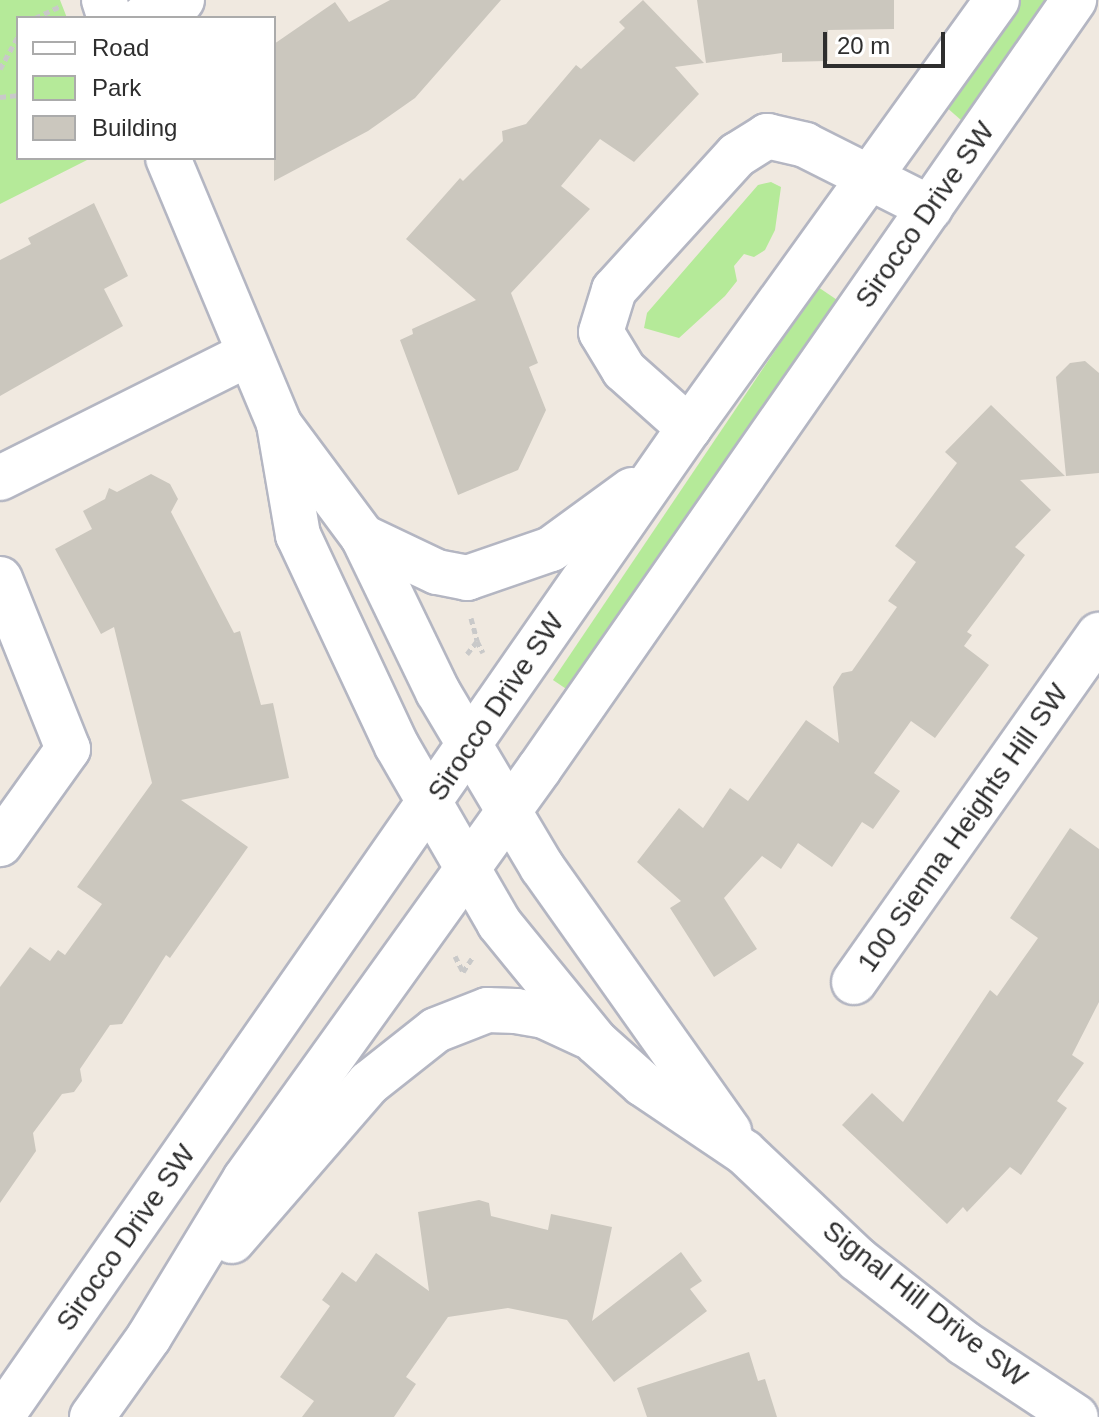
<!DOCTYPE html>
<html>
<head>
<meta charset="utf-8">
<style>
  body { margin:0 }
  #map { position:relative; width:1099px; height:1417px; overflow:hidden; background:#f0e9e0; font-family:Arial,sans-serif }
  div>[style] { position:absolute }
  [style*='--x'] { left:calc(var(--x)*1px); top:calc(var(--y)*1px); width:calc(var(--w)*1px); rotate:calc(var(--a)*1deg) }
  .green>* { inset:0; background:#b5ea99; transform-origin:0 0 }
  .building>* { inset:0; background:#cbc7be }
  .path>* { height:5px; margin-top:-2.5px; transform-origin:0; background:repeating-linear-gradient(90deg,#c9c9c9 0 6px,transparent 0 10px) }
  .roads { filter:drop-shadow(2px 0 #b4b6c2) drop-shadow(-2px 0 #b4b6c2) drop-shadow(0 2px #b4b6c2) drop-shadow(0 -2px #b4b6c2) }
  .minor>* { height:44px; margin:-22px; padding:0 22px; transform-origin:22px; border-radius:22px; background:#fff }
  span { translate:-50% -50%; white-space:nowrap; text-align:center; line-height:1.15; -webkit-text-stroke:7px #fff; paint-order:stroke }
  .street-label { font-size:28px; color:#2e2e2e }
  .legend { position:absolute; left:16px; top:16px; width:260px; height:144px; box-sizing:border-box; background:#fff; border:2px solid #ababab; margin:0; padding:10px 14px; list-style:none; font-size:24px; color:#2e2e2e }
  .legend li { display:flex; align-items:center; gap:16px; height:40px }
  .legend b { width:40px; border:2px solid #ababab }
  .scale { position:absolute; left:823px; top:32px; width:122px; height:36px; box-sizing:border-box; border:4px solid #2e2e2e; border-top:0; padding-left:10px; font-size:24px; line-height:28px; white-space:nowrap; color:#2e2e2e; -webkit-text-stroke:6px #fff; paint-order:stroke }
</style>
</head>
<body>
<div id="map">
  <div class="green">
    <div style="clip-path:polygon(0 0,60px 0,67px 18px,18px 18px,18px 158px,91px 158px,0 204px)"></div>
    <div style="clip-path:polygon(1021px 0,1058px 0,970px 128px,945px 106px)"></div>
    <div style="clip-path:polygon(771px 182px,781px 187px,775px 230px,765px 250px,754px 257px,744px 254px,734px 266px,737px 281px,725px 296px,679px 338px,644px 328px,647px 313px,758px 185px)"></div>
    <div style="left:818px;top:287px;width:32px;height:474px;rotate:34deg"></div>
  </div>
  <div class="building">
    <div style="clip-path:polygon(390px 0,501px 0,415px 98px,368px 131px,274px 181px,274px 44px,335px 2px,349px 22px)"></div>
    <div style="clip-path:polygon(643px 0,704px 63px,675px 67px,699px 94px,634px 162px,600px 139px,561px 186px,590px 209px,511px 293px,538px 363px,529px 367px,546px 410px,518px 470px,458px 495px,400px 340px,413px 334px,412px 329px,476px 300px,406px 239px,460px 178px,463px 181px,503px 141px,502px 131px,526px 124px,576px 65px,581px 69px,625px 28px,619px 22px)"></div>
    <div style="clip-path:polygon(697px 0,894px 0,894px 29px,828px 30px,828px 61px,782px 62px,782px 53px,706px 63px)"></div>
    <div style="clip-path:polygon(94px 203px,128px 276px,104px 289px,123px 326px,0 396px,0 260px,31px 244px,28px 238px)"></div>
    <div style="clip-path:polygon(1085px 361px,1099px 373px,1099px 473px,1066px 476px,1056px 377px,1070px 363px)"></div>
    <div style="clip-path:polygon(991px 405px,1065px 476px,1020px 480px,1051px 510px,1015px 547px,1025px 555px,967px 632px,972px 635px,964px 646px,989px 665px,935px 738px,911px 721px,874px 773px,900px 791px,873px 829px,862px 822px,832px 867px,798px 843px,781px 869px,762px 856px,724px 898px,757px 949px,714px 977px,670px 908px,681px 901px,637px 862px,679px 808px,703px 828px,730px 788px,748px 801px,806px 720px,839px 743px,833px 687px,842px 673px,852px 671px,897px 607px,888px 601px,916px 562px,895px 546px,957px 463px,945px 452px)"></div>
    <div style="clip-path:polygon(151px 474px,170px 484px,178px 499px,171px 512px,234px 633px,240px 631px,261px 705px,273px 703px,289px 778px,181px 800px,248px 847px,170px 958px,166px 955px,122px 1024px,110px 1025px,80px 1069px,82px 1081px,74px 1092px,62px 1094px,33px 1133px,36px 1151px,0 1203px,0 987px,30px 947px,50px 961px,58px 950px,65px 955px,102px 904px,77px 887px,152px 783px,114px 627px,101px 634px,55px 549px,92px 529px,83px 511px,105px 499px,109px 488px,117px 492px)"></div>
    <div style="clip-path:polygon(1070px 828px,1099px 849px,1099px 1002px,1072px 1055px,1084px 1063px,1057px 1101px,1067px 1108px,1021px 1175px,1010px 1167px,967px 1212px,963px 1207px,947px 1224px,842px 1125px,872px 1093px,903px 1122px,990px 990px,997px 996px,1038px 938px,1010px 918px)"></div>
    <div style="clip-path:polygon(479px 1200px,489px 1203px,491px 1216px,548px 1230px,551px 1214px,612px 1227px,592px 1321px,681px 1252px,702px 1281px,690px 1289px,707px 1311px,614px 1382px,567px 1320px,508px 1308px,448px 1317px,406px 1377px,416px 1384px,394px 1417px,302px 1417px,314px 1401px,280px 1377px,330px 1306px,322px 1300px,342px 1272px,356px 1282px,376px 1253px,429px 1291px,418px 1212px)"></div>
    <div style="clip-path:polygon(749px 1352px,758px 1381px,765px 1379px,777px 1417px,647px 1417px,637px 1388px)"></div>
  </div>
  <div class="path">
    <div style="--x:35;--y:18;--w:29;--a:-25"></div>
    <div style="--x:0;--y:69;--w:38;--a:-61"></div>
    <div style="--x:0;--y:97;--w:18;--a:-6"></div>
    <div style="--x:471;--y:618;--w:24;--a:75"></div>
    <div style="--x:467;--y:654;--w:16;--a:-52"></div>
    <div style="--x:477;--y:641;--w:13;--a:63"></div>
    <div style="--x:455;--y:956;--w:18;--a:63"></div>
    <div style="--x:463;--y:972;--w:17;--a:-57"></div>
  </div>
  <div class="roads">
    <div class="minor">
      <div style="--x:104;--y:0;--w:19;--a:72"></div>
      <div style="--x:143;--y:18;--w:43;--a:-24.8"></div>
      <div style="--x:168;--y:158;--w:288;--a:67.3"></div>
      <div style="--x:279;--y:424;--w:141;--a:53.4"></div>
      <div style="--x:363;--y:537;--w:172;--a:64.2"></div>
      <div style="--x:438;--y:692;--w:204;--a:59.3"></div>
      <div style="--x:542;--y:867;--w:324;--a:54.7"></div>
      <div style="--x:279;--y:424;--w:113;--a:80.3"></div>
      <div style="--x:298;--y:535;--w:233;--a:64.9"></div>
      <div style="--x:397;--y:746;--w:204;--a:60"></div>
      <div style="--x:499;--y:923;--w:154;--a:50.8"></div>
      <div style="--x:596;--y:1042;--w:63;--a:41.8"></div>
      <div style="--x:643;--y:1084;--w:122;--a:34"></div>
      <div style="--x:744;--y:1152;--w:156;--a:43.4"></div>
      <div style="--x:857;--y:1259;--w:136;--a:38.1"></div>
      <div style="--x:964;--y:1343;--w:134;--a:33.5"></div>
      <div style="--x:689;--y:428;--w:87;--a:-138.3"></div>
      <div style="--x:624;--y:370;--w:44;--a:-121.2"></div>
      <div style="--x:601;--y:332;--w:44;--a:-72.8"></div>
      <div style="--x:614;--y:290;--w:183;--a:-47.7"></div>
      <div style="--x:737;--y:155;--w:36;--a:-32"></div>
      <div style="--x:767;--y:136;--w:39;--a:13"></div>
      <div style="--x:805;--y:145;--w:140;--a:26.7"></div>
      <div style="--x:0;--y:478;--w:276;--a:-26.5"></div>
      <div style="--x:363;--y:537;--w:82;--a:25.3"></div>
      <div style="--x:437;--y:572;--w:31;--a:11"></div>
      <div style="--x:467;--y:578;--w:89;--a:-19"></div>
      <div style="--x:551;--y:549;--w:100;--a:-36.1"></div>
      <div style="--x:0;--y:579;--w:183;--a:68.2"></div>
      <div style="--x:68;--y:749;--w:117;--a:125.6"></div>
      <div style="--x:854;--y:982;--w:425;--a:-54.8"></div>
      <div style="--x:232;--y:1241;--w:209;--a:-49.1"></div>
      <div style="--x:369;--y:1083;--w:85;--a:-38.3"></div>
      <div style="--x:436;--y:1030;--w:55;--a:-21.4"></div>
      <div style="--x:487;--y:1010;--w:29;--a:2"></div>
      <div style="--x:516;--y:1011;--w:28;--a:10"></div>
      <div style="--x:544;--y:1016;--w:47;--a:24.9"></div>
      <div style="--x:1;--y:1417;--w:1205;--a:-55.18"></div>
      <div style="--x:689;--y:428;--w:527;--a:-54.26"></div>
      <div style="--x:92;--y:1417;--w:98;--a:-54.5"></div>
      <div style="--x:149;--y:1337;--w:185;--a:-58.7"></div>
      <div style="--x:245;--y:1179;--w:505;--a:-54.36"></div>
      <div style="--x:539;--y:769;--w:937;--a:-55.17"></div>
    </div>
  </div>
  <div class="street-label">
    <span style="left:925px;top:215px;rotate:-55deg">Sirocco Drive SW</span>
    <span style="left:496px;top:707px;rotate:-56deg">Sirocco Drive SW</span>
    <span style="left:963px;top:828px;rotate:-55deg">100 Sienna Heights Hill SW</span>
    <span style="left:126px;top:1238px;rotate:-55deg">Sirocco Drive SW</span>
    <span style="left:925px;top:1304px;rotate:38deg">Signal Hill Drive SW</span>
  </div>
  <ul class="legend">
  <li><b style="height:10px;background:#fff"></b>Road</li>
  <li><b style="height:22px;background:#b5ea99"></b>Park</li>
  <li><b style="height:22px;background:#cbc7be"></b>Building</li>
  </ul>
  <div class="scale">20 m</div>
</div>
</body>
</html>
